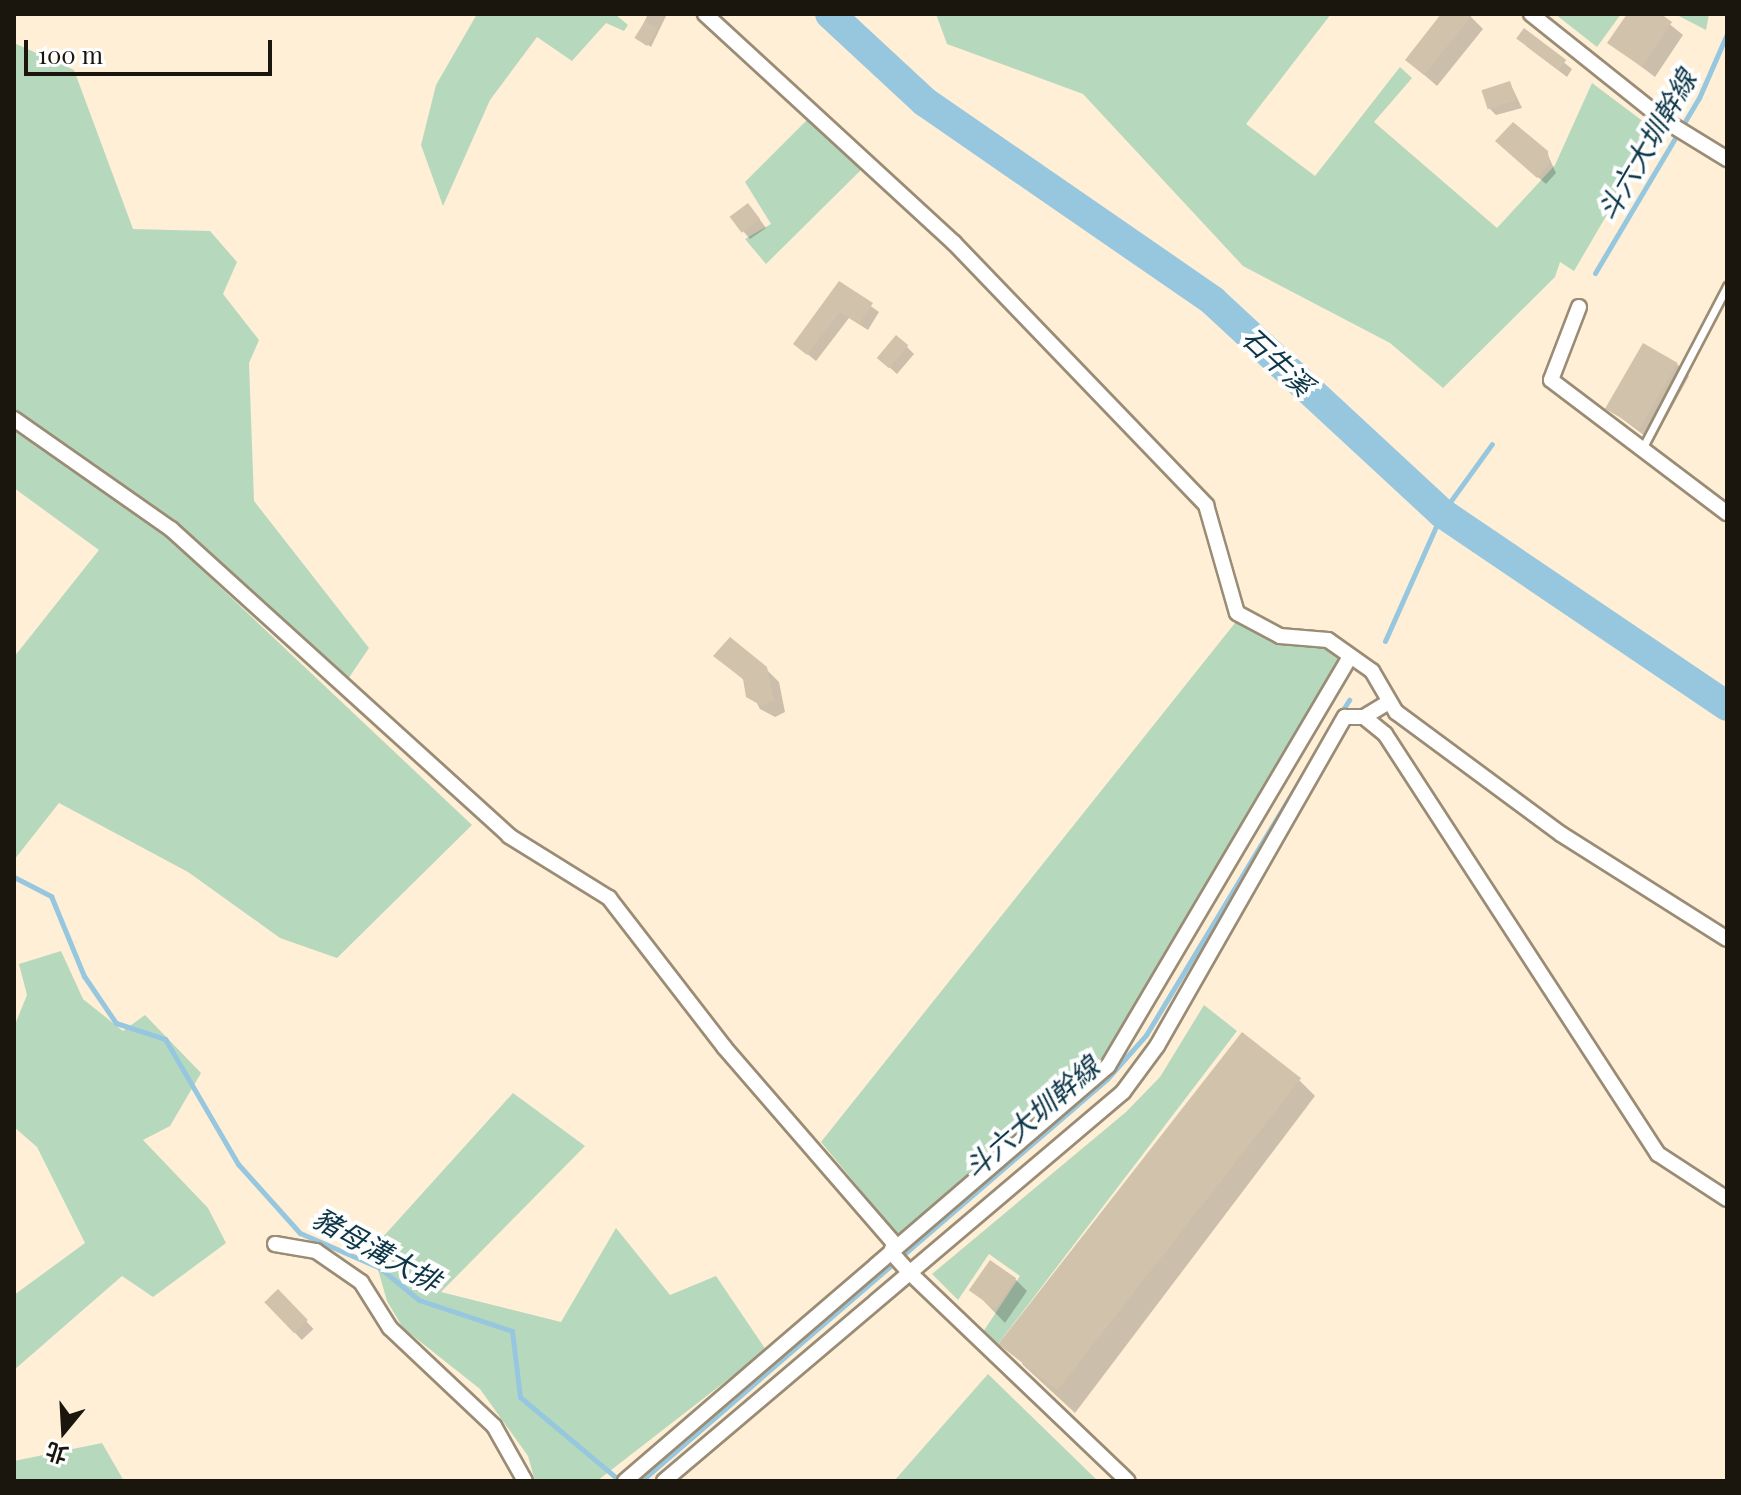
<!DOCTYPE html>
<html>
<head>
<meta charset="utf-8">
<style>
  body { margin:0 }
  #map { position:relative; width:1741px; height:1495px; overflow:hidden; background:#feefd6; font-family:"Playfair Display","Noto Sans TC",serif }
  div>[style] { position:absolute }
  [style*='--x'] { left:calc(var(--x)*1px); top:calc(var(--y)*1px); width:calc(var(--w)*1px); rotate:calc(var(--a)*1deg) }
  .green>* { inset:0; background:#b6d9be }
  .shadow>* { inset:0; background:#0003; transform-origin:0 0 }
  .stream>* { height:5px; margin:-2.5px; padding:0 2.5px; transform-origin:2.5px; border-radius:2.5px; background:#97c7df }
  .river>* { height:30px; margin:-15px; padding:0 15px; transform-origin:15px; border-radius:15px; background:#97c7df }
  .building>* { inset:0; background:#d1c3ab; transform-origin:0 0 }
  .roads { filter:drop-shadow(2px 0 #9a8c75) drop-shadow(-2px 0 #9a8c75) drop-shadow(0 2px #9a8c75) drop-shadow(0 -2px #9a8c75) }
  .service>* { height:7px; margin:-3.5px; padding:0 3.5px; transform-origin:3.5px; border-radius:3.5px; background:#fff }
  .minor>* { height:14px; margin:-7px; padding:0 7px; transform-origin:7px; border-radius:7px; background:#fff }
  span { translate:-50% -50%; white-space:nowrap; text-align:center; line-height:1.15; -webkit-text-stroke:8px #fefefe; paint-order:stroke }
  .water-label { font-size:28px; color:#0c3648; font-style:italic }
  .frame { position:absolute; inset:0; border:16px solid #1b160d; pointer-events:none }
  .north { position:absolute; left:24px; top:1391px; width:80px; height:80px; -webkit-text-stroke:6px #fefefe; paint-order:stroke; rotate:198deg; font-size:22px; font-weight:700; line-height:32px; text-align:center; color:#1b160d }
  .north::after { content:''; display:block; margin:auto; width:28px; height:36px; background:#1b160d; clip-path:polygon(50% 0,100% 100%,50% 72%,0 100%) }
  .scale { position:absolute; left:24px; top:40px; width:248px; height:36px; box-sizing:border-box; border:4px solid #1b160d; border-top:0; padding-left:10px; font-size:24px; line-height:28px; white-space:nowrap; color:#1b160d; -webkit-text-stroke:6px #fefefe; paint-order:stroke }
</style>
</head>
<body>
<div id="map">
  <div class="green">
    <div style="clip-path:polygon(477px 14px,615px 14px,628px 25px,624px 31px,606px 23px,572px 61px,537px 37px,490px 100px,443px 206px,421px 145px,436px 85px)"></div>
    <div style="clip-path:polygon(936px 14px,1331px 14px,1246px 124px,1315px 176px,1400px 67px,1412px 78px,1374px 122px,1497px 228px,1555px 165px,1592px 83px,1656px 131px,1574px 271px,1560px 262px,1555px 277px,1443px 388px,1390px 343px,1243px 266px,1083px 94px,947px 44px)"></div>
    <div style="clip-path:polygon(1555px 14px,1621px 14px,1597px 47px)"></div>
    <div style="clip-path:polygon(1675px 14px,1709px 14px,1706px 30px)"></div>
    <div style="clip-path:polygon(14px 43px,74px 70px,133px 229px,210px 231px,237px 262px,223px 294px,259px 340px,249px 363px,254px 501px,369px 648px,346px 682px,175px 520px,14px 411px)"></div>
    <div style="clip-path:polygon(813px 114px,866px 165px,766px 264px,745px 239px,771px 224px,745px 182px)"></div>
    <div style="clip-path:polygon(14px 430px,168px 538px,472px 825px,337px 958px,280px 938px,188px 872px,59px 803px,14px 860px,14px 657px,99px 550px,14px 488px)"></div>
    <div style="clip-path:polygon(1239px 618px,1293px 641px,1329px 637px,1350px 657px,1233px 840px,1127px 1031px,1093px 1072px,901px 1239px,821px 1142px)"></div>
    <div style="clip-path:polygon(61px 951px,83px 999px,123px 1031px,145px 1015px,201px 1073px,170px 1126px,143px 1140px,208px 1208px,226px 1243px,153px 1297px,122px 1276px,14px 1370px,14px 1295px,85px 1243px,37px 1147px,14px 1127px,14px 1027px,27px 995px,19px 964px)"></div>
    <div style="clip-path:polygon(1204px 1005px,1237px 1031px,998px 1344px,983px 1332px,1020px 1276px,989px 1254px,958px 1300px,932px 1274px,1126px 1112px,1160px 1077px)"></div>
    <div style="clip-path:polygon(513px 1093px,585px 1146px,441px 1292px,561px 1322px,616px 1228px,670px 1295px,716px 1276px,766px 1350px,597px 1481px,535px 1481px,528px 1456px,480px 1389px,403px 1328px,387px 1301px,372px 1249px)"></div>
    <div style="clip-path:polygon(988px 1374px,1098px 1481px,894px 1481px)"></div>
    <div style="clip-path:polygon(102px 1443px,124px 1481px,14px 1481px,14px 1461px)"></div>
  </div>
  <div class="shadow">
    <div style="clip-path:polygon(648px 14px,667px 14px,651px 47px,637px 37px)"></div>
    <div style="clip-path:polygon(1444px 14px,1468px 14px,1483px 29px,1437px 86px,1407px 60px)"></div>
    <div style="clip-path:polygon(1630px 14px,1657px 14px,1683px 35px,1655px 77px,1610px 43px)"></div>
    <div style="clip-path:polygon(1525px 31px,1572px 69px,1567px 77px,1526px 46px)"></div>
    <div style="clip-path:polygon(1510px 83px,1522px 108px,1496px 115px,1488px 107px)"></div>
    <div style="clip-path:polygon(1505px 149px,1547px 153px,1556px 173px,1546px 184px)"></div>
    <div style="clip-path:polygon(755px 213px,766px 228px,750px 239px,743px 231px)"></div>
    <div style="clip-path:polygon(840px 284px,879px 312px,868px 330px,849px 318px,816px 361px,795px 344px)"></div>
    <div style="clip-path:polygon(906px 346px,914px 354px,897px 374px,887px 365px)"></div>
    <div style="clip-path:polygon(1677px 364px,1689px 376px,1653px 442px,1609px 409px)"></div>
    <div style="clip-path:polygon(716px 656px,766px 669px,779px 682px,785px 712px,775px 717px,760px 709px,745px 681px)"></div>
    <div style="clip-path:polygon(1299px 1080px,1315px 1096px,1075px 1413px,1022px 1364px)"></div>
    <div style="clip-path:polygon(1015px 1279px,1027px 1291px,1005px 1323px,972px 1289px)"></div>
    <div style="left:278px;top:1291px;width:52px;height:16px;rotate:47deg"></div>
  </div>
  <div class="stream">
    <div style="--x:1595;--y:273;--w:204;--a:-59.3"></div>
    <div style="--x:1699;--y:98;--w:70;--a:-66.4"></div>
    <div style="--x:1385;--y:641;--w:140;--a:-66"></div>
    <div style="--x:1442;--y:513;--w:85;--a:-54.1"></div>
    <div style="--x:1340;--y:714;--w:17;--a:-57"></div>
    <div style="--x:14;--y:877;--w:42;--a:27.2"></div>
    <div style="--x:51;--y:896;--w:87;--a:67.6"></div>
    <div style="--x:84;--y:976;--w:57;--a:55.8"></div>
    <div style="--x:116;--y:1023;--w:52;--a:18.1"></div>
    <div style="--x:165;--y:1039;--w:145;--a:59.7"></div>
    <div style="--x:238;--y:1164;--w:93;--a:48.1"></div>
    <div style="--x:300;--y:1233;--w:87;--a:23.6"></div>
    <div style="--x:380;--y:1268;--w:50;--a:39.4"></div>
    <div style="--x:419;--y:1300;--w:98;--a:18.4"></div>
    <div style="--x:512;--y:1331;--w:66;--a:83.1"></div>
    <div style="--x:520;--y:1397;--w:131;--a:40"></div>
    <div style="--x:641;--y:1481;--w:615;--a:-40.78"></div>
    <div style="--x:1107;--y:1079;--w:59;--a:-48.4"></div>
    <div style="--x:1146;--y:1035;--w:321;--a:-58.9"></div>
  </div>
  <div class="river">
    <div style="--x:830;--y:14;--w:129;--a:42.8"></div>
    <div style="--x:925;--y:102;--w:350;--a:34.6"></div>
    <div style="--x:1213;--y:301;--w:312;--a:42.8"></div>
    <div style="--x:1442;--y:513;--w:344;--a:34.1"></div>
  </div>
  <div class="building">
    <div style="clip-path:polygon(1441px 14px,1473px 14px,1424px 75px,1405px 60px)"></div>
    <div style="clip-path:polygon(1627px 14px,1661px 14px,1672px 22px,1642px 67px,1607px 43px)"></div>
    <div style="left:645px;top:21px;width:15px;height:20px;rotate:32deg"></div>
    <div style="left:1524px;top:28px;width:53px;height:13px;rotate:37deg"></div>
    <div style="left:1510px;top:81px;width:20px;height:30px;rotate:72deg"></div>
    <div style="clip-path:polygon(1513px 122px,1548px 151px,1549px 164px,1537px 178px,1495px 141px)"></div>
    <div style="left:748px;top:203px;width:20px;height:23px;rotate:53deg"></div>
    <div style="clip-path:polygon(839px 281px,873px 303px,859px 324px,840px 312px,807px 355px,793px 344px)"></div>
    <div style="left:896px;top:335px;width:16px;height:30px;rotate:40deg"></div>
    <div style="left:1643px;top:343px;width:40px;height:76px;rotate:30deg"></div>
    <div style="clip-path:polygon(730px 637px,767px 667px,774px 700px,762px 706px,746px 697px,743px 679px,713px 656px)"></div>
    <div style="left:1242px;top:1032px;width:75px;height:396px;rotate:38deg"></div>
    <div style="left:990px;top:1260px;width:32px;height:37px;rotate:35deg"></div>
    <div style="left:278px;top:1289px;width:43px;height:19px;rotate:46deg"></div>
  </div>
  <div class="roads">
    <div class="service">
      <div style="--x:1643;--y:447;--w:182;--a:-62.4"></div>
    </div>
    <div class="minor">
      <div style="--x:705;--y:14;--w:338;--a:42.6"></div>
      <div style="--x:954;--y:243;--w:364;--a:46.1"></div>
      <div style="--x:1206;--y:505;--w:112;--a:74"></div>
      <div style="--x:1237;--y:613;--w:49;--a:28.1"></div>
      <div style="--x:1280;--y:636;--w:48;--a:4.8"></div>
      <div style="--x:1328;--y:640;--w:54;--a:35.2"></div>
      <div style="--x:1372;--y:671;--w:48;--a:59.7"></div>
      <div style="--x:1396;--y:712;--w:205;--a:36.5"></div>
      <div style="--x:1561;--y:834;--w:196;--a:32.3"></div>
      <div style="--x:1531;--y:14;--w:171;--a:38.6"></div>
      <div style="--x:1665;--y:121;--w:73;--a:31.5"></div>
      <div style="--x:1579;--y:307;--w:78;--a:111"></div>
      <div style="--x:1551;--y:380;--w:221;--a:37.1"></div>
      <div style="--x:14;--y:419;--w:192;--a:35"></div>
      <div style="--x:171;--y:529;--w:457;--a:42.2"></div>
      <div style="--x:509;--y:836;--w:118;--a:31.8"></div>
      <div style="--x:609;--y:898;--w:188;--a:52.3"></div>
      <div style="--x:724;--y:1047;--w:259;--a:49.1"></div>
      <div style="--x:894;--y:1243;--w:9;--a:108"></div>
      <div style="--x:891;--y:1252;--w:28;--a:48"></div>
      <div style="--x:910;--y:1273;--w:301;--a:43.7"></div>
      <div style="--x:1364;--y:717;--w:27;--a:39"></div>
      <div style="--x:1385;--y:734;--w:501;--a:56.98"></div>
      <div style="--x:1658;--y:1154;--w:82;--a:33.1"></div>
      <div style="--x:275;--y:1244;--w:42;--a:9.7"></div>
      <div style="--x:316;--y:1251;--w:55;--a:34.6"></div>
      <div style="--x:361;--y:1282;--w:54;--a:57.8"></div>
      <div style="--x:390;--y:1328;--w:143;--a:43.3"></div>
      <div style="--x:494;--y:1426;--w:63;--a:60.6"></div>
      <div style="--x:625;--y:1481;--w:637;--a:-40.67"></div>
      <div style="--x:1108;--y:1066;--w:475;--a:-59.4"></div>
      <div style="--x:664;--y:1481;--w:602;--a:-40.28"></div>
      <div style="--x:1123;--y:1092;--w:57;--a:-53.5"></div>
      <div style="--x:1157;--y:1046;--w:379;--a:-60.3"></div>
      <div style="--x:1345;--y:717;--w:19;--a:0"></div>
      <div style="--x:1364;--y:717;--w:26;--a:-31"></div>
    </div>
  </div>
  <div class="water-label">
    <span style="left:1646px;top:145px;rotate:-60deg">斗六大圳幹線</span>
    <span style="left:1278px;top:361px;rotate:43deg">石牛溪</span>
    <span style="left:1031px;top:1117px;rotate:-41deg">斗六大圳幹線</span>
    <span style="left:377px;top:1249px;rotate:29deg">豬母溝大排</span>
  </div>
  <div class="frame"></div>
  <div class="north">北</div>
  <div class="scale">100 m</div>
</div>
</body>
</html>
